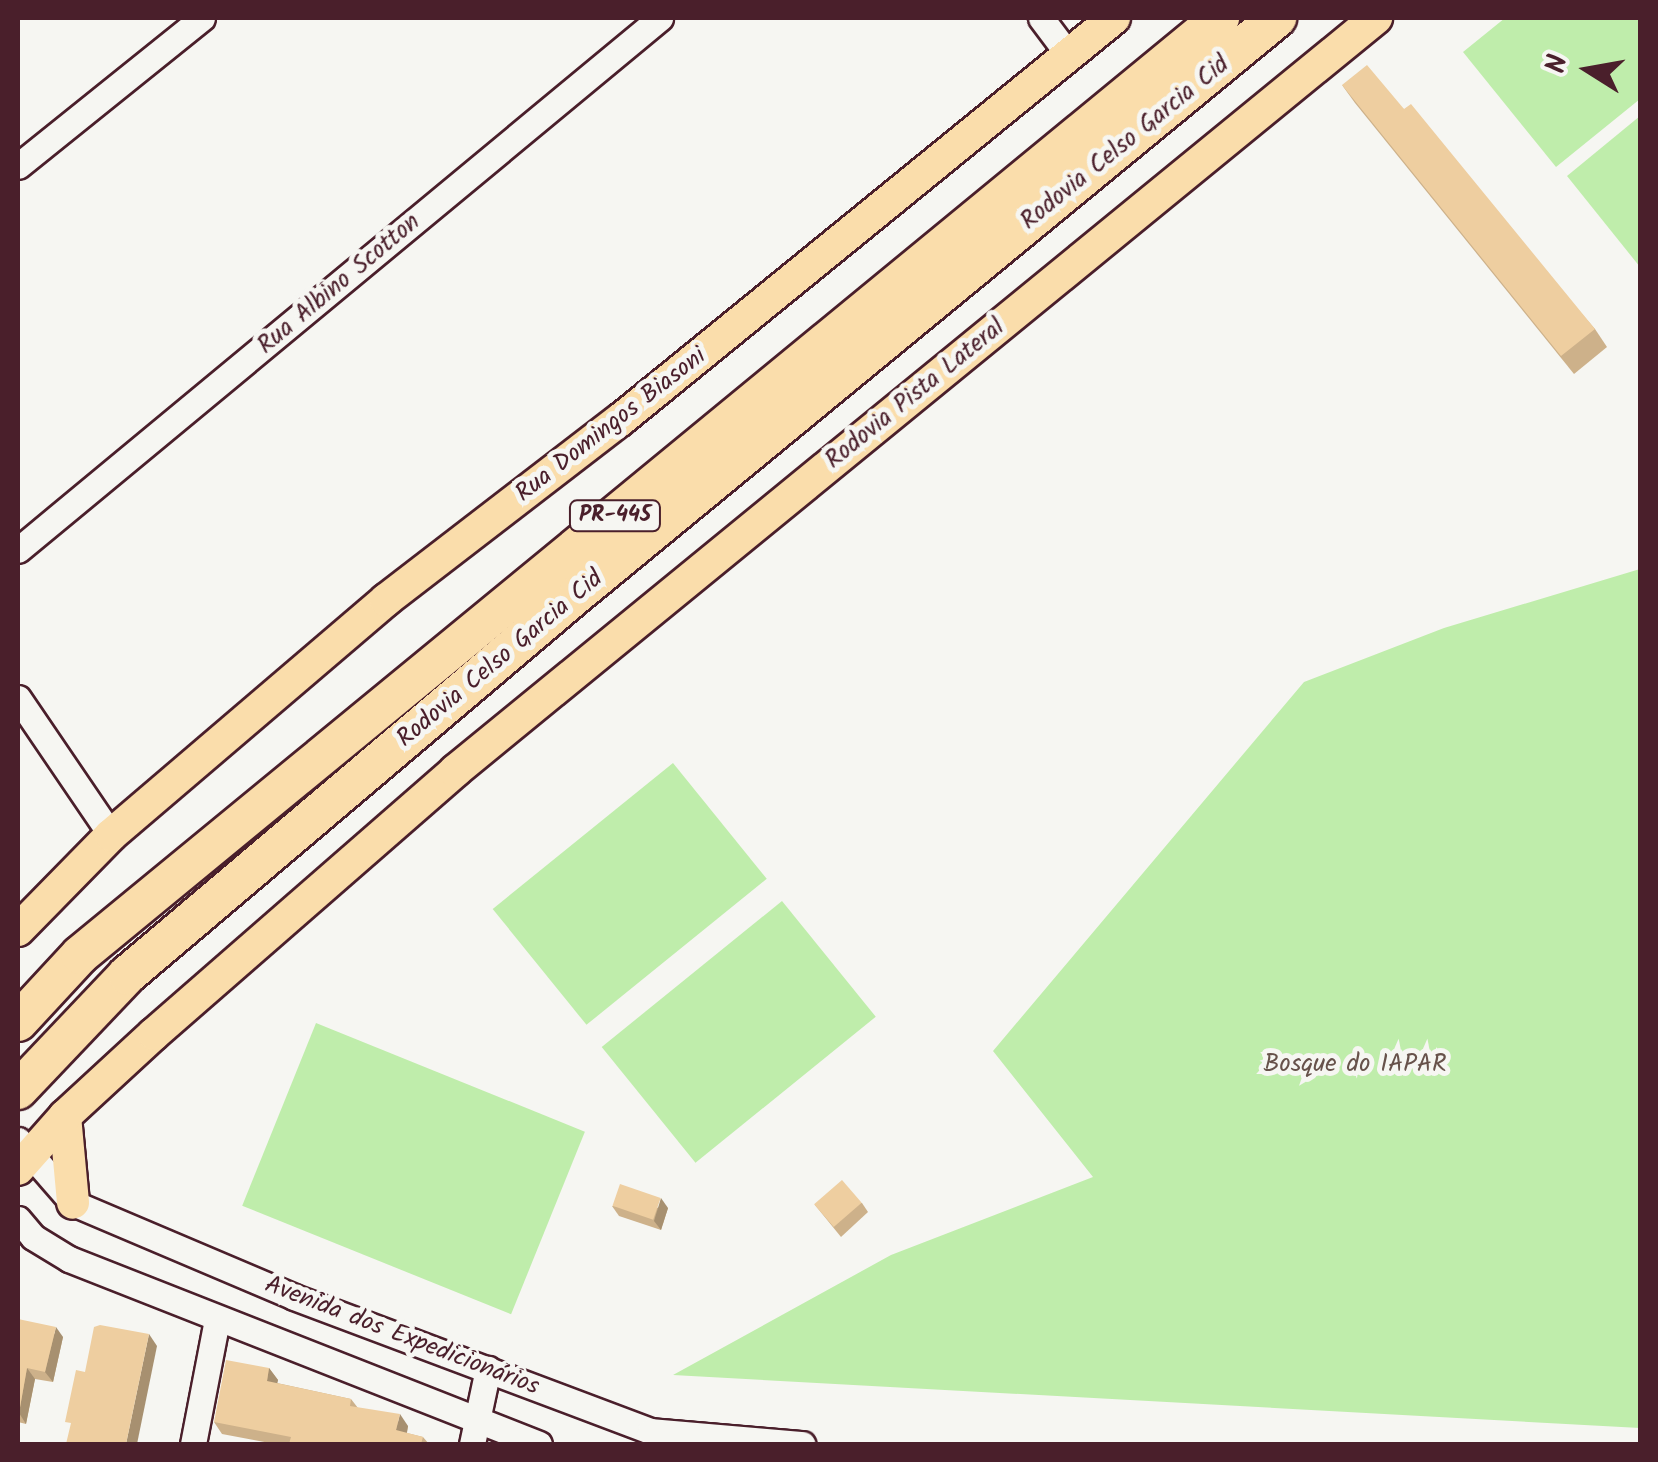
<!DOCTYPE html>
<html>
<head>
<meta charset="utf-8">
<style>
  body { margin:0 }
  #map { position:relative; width:1658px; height:1462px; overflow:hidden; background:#f6f6f2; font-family:Kalam,sans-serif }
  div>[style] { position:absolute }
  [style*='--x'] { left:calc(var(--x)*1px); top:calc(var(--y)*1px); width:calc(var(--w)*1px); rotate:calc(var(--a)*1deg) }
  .green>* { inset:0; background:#bfedab; transform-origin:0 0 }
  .roads { filter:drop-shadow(2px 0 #4a1f2b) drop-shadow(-2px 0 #4a1f2b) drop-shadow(0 2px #4a1f2b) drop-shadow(0 -2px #4a1f2b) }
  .minor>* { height:25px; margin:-12.5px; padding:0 12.5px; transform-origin:12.5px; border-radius:12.5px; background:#f6f6f2 }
  .major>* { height:32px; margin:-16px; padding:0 16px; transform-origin:16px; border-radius:16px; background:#faddab }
  .highway>* { height:38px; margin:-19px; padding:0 19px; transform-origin:19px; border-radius:19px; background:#faddab }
  .wall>* { inset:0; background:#cdb18a }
  .shaded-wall>* { inset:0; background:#a79070 }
  .building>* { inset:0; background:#eecea0; transform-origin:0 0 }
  span { translate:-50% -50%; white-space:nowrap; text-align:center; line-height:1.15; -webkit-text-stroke:10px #f6f6f2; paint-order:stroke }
  .shield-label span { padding:2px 8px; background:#f6f6f2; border:2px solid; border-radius:8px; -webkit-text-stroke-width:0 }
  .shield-label { font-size:22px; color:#4a1f2b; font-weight:700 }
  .street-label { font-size:25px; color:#4a1f2b }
  .park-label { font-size:25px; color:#67524b }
  .frame { position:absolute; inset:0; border:20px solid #4a1f2b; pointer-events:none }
  .north { position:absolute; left:1538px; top:20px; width:100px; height:100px; -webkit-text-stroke:8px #f6f6f2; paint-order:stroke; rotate:281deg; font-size:28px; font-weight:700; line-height:40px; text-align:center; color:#4a1f2b }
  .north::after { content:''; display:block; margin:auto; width:35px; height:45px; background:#4a1f2b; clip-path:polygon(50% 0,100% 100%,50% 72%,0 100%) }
</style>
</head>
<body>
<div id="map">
  <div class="green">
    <div style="clip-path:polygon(1505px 18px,1640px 18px,1640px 99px,1556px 167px,1463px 52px)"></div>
    <div style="clip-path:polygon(1640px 116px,1640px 267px,1567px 176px)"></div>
    <div style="clip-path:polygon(1640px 569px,1640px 1428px,673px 1375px,891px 1255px,1093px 1177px,993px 1051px,1304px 682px,1444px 628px)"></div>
    <div style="left:673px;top:763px;width:149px;height:232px;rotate:51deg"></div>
    <div style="left:782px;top:901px;width:149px;height:232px;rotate:51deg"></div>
    <div style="left:316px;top:1023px;width:290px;height:197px;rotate:22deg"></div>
  </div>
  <div class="roads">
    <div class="minor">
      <div style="--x:1041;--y:18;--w:45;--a:53.1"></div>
      <div style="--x:18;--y:166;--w:236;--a:-38.8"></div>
      <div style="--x:18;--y:550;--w:834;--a:-39.65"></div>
      <div style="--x:18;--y:698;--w:166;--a:55.8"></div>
      <div style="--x:18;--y:1140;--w:84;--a:48.9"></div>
      <div style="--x:73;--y:1203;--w:240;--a:23"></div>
      <div style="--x:294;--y:1297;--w:380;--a:20.6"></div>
      <div style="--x:650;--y:1431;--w:153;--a:4.9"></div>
      <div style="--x:18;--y:1219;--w:23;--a:50"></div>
      <div style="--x:33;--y:1237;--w:42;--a:31.4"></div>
      <div style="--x:69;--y:1259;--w:505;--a:21.49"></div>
      <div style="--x:193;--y:1444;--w:127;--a:-79.1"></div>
      <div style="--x:472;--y:1444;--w:77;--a:-78"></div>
    </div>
    <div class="major">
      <div style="--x:18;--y:930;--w:133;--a:-45.6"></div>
      <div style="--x:111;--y:835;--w:362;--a:-40.5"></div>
      <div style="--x:386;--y:600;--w:295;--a:-37.6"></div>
      <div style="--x:620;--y:420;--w:637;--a:-39.14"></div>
      <div style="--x:65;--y:1116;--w:87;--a:84.7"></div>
      <div style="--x:18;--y:1169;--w:71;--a:-48.4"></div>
      <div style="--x:65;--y:1116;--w:121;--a:-42.7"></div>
      <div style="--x:154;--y:1034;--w:400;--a:-41.1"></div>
      <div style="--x:455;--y:771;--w:1190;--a:-39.27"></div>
    </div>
    <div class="highway">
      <div style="--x:18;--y:1022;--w:91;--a:-47.2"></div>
      <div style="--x:80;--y:955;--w:1476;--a:-39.42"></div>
      <div style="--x:18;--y:1090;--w:158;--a:-46.5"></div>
      <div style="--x:127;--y:975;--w:592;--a:-40.28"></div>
      <div style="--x:579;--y:592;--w:904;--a:-39.43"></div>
    </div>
  </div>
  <div class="wall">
    <div style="clip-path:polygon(1342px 85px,1404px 109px,1595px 329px,1607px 347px,1574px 374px,1355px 103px)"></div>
    <div style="clip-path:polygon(862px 1203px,868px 1212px,841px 1237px,815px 1205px)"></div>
    <div style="clip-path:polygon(612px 1206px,668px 1208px,661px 1230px,619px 1216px)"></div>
    <div style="clip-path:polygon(18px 1319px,63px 1337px,53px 1382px,35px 1379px,26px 1424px,18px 1422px)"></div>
    <div style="clip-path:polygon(269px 1368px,278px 1380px,277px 1383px,351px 1399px,358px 1408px,408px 1426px,407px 1433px,423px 1437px,429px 1444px,275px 1444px,222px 1434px,214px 1422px)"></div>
  </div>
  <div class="shaded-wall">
    <div style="clip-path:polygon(661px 1198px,668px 1208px,661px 1230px,654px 1221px)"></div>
    <div style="clip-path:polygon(56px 1327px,63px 1337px,53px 1382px,45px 1372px)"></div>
    <div style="clip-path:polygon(149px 1334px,157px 1346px,137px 1444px,126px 1444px)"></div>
    <div style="clip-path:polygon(27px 1368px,35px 1379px,26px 1424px,19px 1413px)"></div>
    <div style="clip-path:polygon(269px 1368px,278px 1380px,275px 1393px,267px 1381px)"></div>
    <div style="clip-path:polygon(400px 1414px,408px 1426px,405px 1442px,396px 1430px)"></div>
  </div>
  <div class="building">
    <div style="clip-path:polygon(1367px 65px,1404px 109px,1411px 104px,1595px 329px,1561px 356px,1342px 85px)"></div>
    <div style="left:842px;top:1180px;width:30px;height:37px;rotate:49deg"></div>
    <div style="left:620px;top:1184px;width:43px;height:23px;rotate:19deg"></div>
    <div style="clip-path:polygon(18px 1319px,56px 1327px,45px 1372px,27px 1368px,19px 1413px)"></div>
    <div style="clip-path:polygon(100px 1325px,149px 1334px,126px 1444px,66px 1444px,71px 1423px,65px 1422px,76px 1370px,85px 1372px,94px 1327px)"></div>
    <div style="clip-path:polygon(226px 1360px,269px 1368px,267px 1381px,351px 1399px,350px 1406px,400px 1414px,396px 1430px,423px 1437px,421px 1444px,289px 1444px,291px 1437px,214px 1422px)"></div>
  </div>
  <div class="shield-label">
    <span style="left:615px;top:516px">PR-445</span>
  </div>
  <div class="street-label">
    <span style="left:1125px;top:143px;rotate:-39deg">Rodovia Celso Garcia Cid</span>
    <span style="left:339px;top:284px;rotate:-40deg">Rua Albino Scotton</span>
    <span style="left:915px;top:394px;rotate:-39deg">Rodovia Pista Lateral</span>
    <span style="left:611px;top:425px;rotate:-38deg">Rua Domingos Biasoni</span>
    <span style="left:500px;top:659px;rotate:-40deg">Rodovia Celso Garcia Cid</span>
    <span style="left:402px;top:1336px;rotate:21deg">Avenida dos Expedicionários</span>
  </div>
  <div class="park-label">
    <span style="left:1355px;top:1064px">Bosque do IAPAR</span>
  </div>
  <div class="frame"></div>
  <div class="north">N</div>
</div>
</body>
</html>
